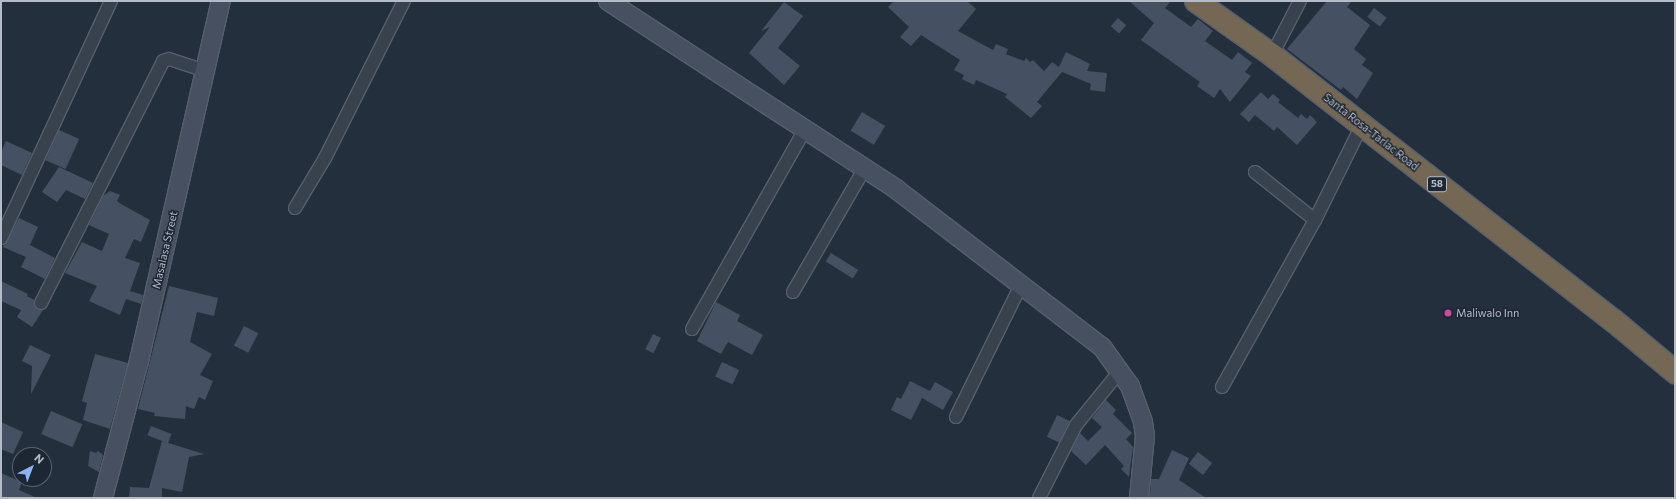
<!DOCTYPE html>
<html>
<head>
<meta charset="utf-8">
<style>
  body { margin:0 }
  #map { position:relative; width:1676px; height:499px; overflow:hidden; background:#242f3e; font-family:Commissioner,sans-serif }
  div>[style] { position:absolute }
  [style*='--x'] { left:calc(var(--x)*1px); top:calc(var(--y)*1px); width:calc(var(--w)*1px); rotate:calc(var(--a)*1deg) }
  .building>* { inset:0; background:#455162; transform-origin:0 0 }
  .roads { filter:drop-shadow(1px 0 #565f6c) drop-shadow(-1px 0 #565f6c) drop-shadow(0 1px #565f6c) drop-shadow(0 -1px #565f6c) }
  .street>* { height:12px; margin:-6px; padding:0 6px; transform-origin:6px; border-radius:6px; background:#38414e }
  .secondary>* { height:18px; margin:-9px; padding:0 9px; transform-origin:9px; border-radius:9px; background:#465061 }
  .highway>* { height:22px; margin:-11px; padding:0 11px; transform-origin:11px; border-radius:11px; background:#746855 }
  .dots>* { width:11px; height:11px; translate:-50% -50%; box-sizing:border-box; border:2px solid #1d2633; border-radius:50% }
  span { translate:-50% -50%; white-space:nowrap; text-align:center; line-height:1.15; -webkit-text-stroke:3px #1d2633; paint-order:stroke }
  .shield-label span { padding:1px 3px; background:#1d2633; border:1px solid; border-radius:3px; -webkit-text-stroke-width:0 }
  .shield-label { font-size:10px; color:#b4bcc9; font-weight:700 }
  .street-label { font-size:11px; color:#b4bcc9 }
  .poi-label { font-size:11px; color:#b4bcc9 }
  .left { translate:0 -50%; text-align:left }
  .frame { position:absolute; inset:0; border:2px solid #b4bcc9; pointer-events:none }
  .north { position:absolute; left:12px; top:447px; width:40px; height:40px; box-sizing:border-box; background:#1d2633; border:1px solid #59626f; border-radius:50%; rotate:42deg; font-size:11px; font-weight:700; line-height:16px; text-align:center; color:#b4bcc9 }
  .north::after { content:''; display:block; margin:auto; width:14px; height:18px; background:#8ab4f8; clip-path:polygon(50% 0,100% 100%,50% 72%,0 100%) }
</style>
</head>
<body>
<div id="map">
  <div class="building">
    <div style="clip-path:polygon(894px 1px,967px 1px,976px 9px,958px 31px,993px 50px,996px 44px,1008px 49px,1006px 54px,1024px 61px,1026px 58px,1030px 62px,1033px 60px,1044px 71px,1052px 62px,1059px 67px,1066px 52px,1090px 64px,1087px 71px,1107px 73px,1105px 92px,1090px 90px,1091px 84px,1062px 72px,1037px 102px,1042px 106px,1031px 118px,1005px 97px,1007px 94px,976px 80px,974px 85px,962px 79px,964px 75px,954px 70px,960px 60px,921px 35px,911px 46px,900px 37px,909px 27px,888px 7px)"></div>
    <div style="clip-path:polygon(1129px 1px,1171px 1px,1165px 8px,1191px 27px,1198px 19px,1213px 31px,1205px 41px,1232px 60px,1238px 52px,1252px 63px,1245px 72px,1251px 76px,1230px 102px,1220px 89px,1214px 98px,1197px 86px,1200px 82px,1141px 40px,1154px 23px)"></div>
    <div style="clip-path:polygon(1327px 1px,1352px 1px,1347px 7px,1370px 25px,1354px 49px,1366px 59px,1362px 65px,1373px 73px,1357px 99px,1343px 87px,1341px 90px,1287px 49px)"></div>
    <div style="clip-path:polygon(784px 2px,803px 16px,778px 48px,800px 66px,784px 85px,749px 53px,770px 27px,761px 31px)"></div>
    <div style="left:1374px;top:8px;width:16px;height:11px;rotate:38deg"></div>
    <div style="left:1118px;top:18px;width:11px;height:11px;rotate:41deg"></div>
    <div style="clip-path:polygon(1261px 92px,1268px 99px,1273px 94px,1280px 100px,1278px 102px,1298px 118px,1301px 114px,1307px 119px,1310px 115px,1317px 122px,1297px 145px,1277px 127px,1274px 131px,1255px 115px,1249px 122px,1240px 114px)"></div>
    <div style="left:862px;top:112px;width:27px;height:22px;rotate:31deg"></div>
    <div style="left:59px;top:130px;width:22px;height:33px;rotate:24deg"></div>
    <div style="clip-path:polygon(6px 141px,32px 153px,22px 175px,1px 165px,1px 152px)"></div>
    <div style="clip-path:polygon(59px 167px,93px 183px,85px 199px,66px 190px,57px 202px,42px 192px)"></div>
    <div style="clip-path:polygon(110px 191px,120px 195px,117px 201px,121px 204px,150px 220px,141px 242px,134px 239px,125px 258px,140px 263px,130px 291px,143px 295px,141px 304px,126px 299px,120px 315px,89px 301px,97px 286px,65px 273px,82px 242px,102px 251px,109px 234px,89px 225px,103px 196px)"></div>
    <div style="clip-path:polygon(19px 218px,38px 227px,30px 245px,55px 258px,45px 279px,21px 267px,26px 257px,3px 247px)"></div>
    <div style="left:831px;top:253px;width:32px;height:10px;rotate:32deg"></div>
    <div style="clip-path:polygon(1px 281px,28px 294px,27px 296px,34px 300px,35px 307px,43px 310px,32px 327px,17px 317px,21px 310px,1px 301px)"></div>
    <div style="clip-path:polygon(169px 286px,218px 298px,214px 316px,197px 312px,190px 342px,212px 354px,200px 375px,213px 381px,205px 400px,199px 397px,194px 409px,186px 406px,185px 419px,154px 416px,155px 413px,138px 409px)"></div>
    <div style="clip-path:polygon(716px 302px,740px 315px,737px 321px,763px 335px,752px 355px,728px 342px,721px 354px,697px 341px)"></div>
    <div style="left:244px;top:326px;width:16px;height:22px;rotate:27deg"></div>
    <div style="left:653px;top:334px;width:9px;height:17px;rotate:27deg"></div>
    <div style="clip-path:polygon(30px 345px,51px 355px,31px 394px,32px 366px,22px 361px)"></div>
    <div style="clip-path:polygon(95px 354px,128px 363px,110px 429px,83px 420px,87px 403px,82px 401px)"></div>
    <div style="left:722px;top:362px;width:19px;height:16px;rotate:25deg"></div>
    <div style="clip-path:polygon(910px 381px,930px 391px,935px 382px,953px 392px,943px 410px,922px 398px,911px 420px,891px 410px,897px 397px,901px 399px)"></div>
    <div style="clip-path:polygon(1106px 400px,1116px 410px,1113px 414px,1132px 433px,1126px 439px,1133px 447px,1129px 477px,1121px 469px,1124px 466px,1105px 445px,1086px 465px,1071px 451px,1080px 433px,1088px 441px,1102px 427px,1092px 418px)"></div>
    <div style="left:51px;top:411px;width:34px;height:25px;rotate:23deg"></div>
    <div style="left:1057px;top:415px;width:14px;height:24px;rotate:25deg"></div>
    <div style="clip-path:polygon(1px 422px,23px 432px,13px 454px,1px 449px)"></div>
    <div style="left:151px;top:426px;width:22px;height:10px;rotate:21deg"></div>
    <div style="clip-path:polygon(162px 441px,204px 454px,189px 457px,182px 492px,162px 488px,162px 498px,129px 498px,130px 487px,149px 488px)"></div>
    <div style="clip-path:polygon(1172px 450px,1189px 458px,1179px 480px,1206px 498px,1150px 497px,1151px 479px,1159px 479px)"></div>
    <div style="clip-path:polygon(90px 451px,96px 453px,98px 451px,103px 455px,99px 472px,88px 466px)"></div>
    <div style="left:1198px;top:452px;width:18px;height:15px;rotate:38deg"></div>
    <div style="clip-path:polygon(1px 473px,22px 482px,19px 490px,37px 498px,1px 498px)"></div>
  </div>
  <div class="roads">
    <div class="street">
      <div style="--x:1272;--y:55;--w:61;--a:-62.6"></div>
      <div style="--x:1255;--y:172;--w:77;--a:38.7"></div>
      <div style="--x:295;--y:208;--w:58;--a:-59"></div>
      <div style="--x:325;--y:158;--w:176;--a:-63.3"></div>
      <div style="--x:1;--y:238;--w:261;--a:-65.1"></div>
      <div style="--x:793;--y:292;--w:143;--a:-59.9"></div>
      <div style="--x:41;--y:303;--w:271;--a:-63.2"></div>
      <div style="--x:163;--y:61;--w:6;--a:-18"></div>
      <div style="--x:169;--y:59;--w:38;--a:18"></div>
      <div style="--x:692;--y:329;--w:227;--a:-60.5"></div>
      <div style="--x:1222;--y:387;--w:191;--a:-60.9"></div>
      <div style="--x:1315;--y:220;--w:106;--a:-63.7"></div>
      <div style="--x:956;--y:417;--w:147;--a:-63.8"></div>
      <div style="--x:1039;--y:498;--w:82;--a:-63.1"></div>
      <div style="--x:1076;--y:425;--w:70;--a:-50.8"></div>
    </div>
    <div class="secondary">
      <div style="--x:608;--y:1;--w:344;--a:33.1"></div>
      <div style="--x:896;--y:189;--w:260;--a:37.5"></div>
      <div style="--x:1102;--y:347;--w:48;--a:54.3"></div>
      <div style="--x:1130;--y:386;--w:38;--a:70"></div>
      <div style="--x:1143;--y:422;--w:14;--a:82"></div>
      <div style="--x:1145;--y:436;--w:62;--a:95.5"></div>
      <div style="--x:103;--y:498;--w:142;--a:-75.3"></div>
      <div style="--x:139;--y:361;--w:369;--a:-77.2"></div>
    </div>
    <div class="highway">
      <div style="--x:1196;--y:1;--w:93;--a:35.4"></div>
      <div style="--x:1272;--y:55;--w:433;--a:37.9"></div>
      <div style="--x:1614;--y:321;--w:80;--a:39.9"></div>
    </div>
  </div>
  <div class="dots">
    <div style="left:1448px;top:313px;background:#d1479c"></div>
  </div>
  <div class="shield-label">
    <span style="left:1437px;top:184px">58</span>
  </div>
  <div class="street-label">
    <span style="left:1371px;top:132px;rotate:38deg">Santa Rosa-Tarlac Road</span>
    <span style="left:165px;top:250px;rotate:-77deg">Masalasa Street</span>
  </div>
  <div class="poi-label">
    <span class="left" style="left:1456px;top:313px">Maliwalo Inn</span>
  </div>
  <div class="frame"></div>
  <div class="north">N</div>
</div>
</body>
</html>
